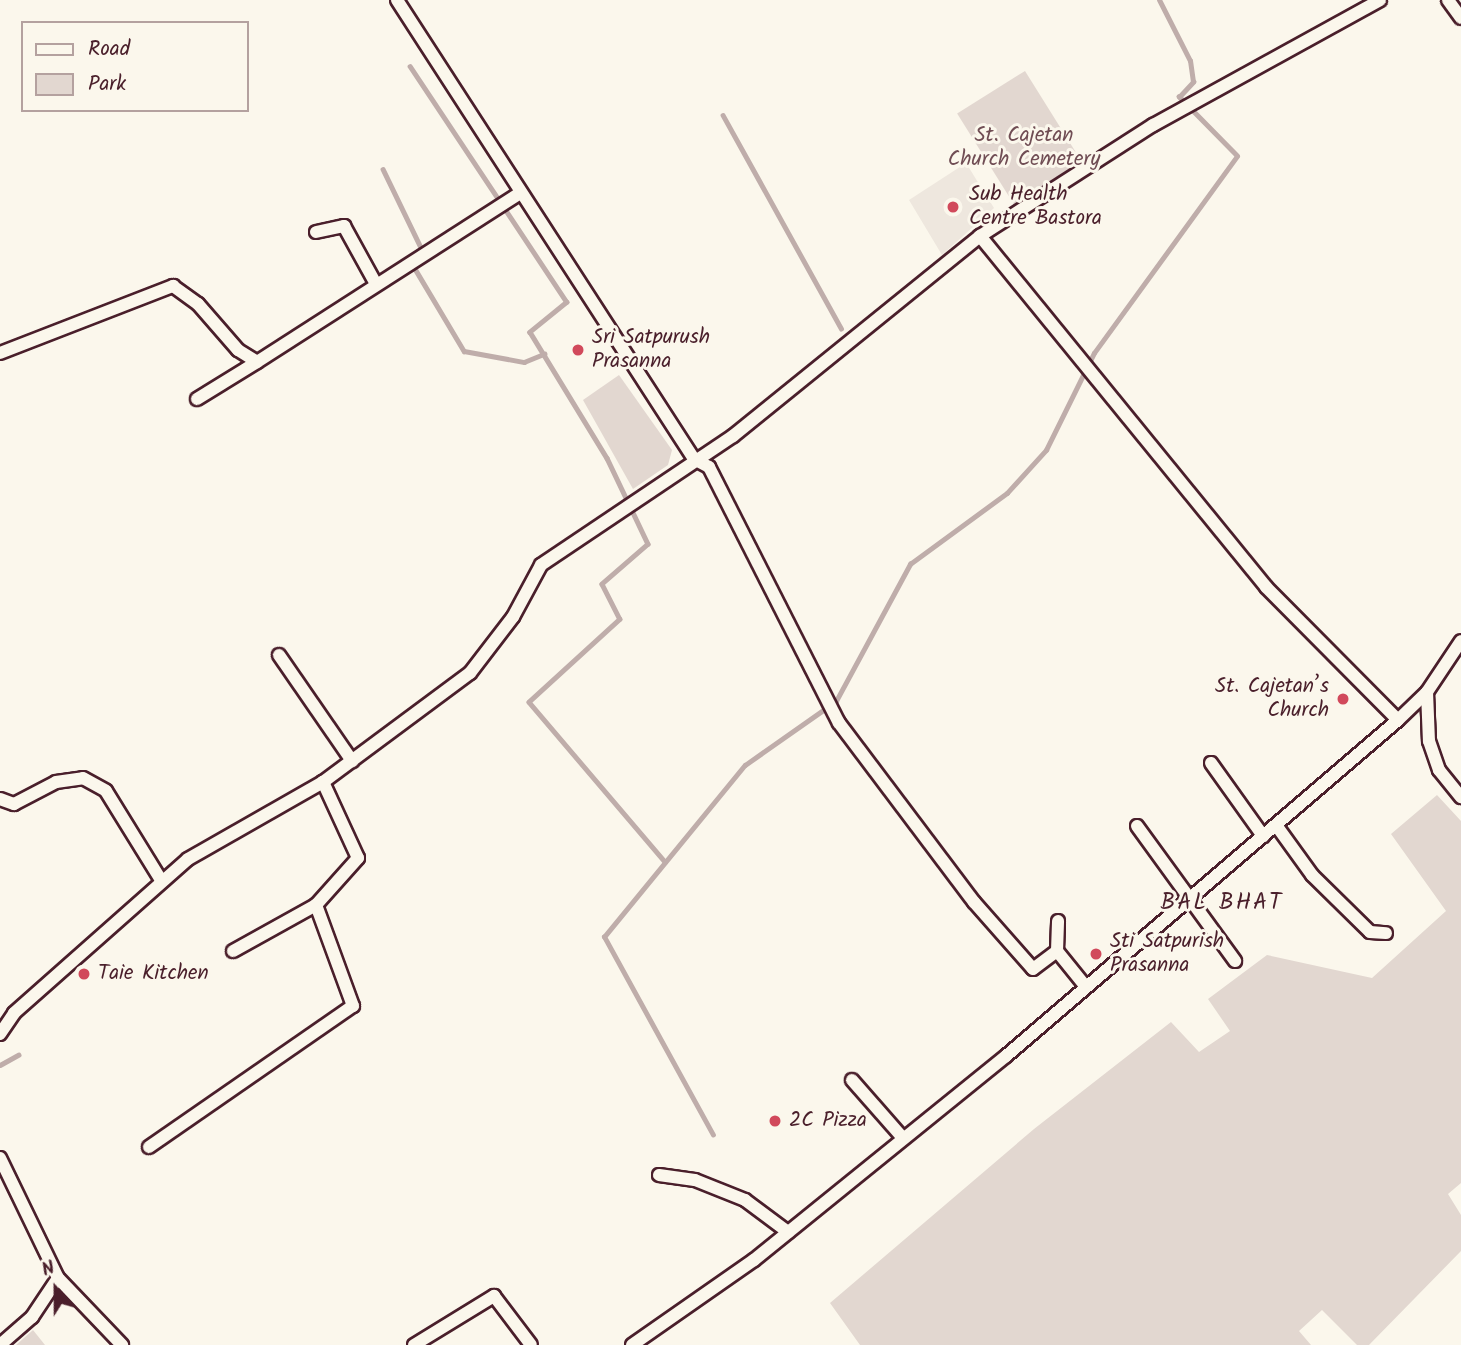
<!DOCTYPE html>
<html>
<head>
<meta charset="utf-8">
<style>
  body { margin:0 }
  #map { position:relative; width:1461px; height:1345px; overflow:hidden; background:#fbf7ec; font-family:Kalam,sans-serif }
  div>[style] { position:absolute }
  [style*='--x'] { left:calc(var(--x)*1px); top:calc(var(--y)*1px); width:calc(var(--w)*1px); rotate:calc(var(--a)*1deg) }
  .built>* { inset:0; background:#eee7de }
  .green>* { inset:0; background:#e2d7d0; transform-origin:0 0 }
  .stream>* { height:4.5px; margin:-2.25px; padding:0 2.25px; transform-origin:2.25px; border-radius:2.25px; background:#bfadaa }
  .roads { filter:drop-shadow(2px 0 #4a1f2b) drop-shadow(-2px 0 #4a1f2b) drop-shadow(0 2px #4a1f2b) drop-shadow(0 -2px #4a1f2b) }
  .street>* { height:12px; margin:-6px; padding:0 6px; transform-origin:6px; border-radius:6px; background:#fbf7ec }
  .dots>* { width:19px; height:19px; translate:-50% -50%; box-sizing:border-box; border:4px solid #fbf7ec; border-radius:50% }
  span { translate:-50% -50%; white-space:nowrap; text-align:center; line-height:1.15; -webkit-text-stroke:6px #fbf7ec; paint-order:stroke }
  .park-label { font-size:21px; color:#704d54 }
  .poi-label { font-size:21px; color:#4a1f2b }
  .left { translate:0 -50%; text-align:left }
  .right { translate:-100% -50%; text-align:right }
  .neighbourhood-label { font-size:23px; color:#4a1f2b; letter-spacing:2px }
  .legend { position:absolute; left:21px; top:21px; width:228px; height:91px; box-sizing:border-box; background:#fbf7ec; border:2px solid #b4a19f; margin:0; padding:9px 12px; list-style:none; font-size:21px; color:#4a1f2b }
  .legend li { display:flex; align-items:center; gap:14px; height:35px }
  .legend b { width:35px; border:2px solid #b4a19f }
  .north { position:absolute; left:21px; top:1254px; width:70px; height:70px; -webkit-text-stroke:5px #fbf7ec; paint-order:stroke; rotate:339deg; font-size:19px; font-weight:700; line-height:28px; text-align:center; color:#4a1f2b }
  .north::after { content:''; display:block; margin:auto; width:24px; height:32px; background:#4a1f2b; clip-path:polygon(50% 0,100% 100%,50% 72%,0 100%) }
</style>
</head>
<body>
<div id="map">
  <div class="built">
    <div style="clip-path:polygon(966px 163px,994px 208px,942px 255px,909px 200px)"></div>
  </div>
  <div class="green">
    <div style="left:1025px;top:71px;width:107px;height:80px;rotate:58deg"></div>
    <div style="clip-path:polygon(619px 375px,672px 450px,668px 465px,633px 489px,583px 400px)"></div>
    <div style="clip-path:polygon(1437px 795px,1461px 821px,1461px 1183px,1448px 1194px,1461px 1215px,1461px 1251px,1369px 1345px,1357px 1345px,1322px 1310px,1299px 1331px,1311px 1345px,860px 1345px,830px 1303px,1034px 1129px,1171px 1022px,1199px 1052px,1230px 1031px,1208px 999px,1267px 955px,1372px 978px,1446px 911px,1391px 834px)"></div>
    <div style="clip-path:polygon(33px 1330px,45px 1345px,16px 1345px)"></div>
  </div>
  <div class="stream">
    <div style="--x:410;--y:66;--w:283;--a:56.4"></div>
    <div style="--x:567;--y:302;--w:48;--a:141"></div>
    <div style="--x:530;--y:332;--w:148;--a:58.6"></div>
    <div style="--x:607;--y:458;--w:95;--a:64.5"></div>
    <div style="--x:648;--y:544;--w:61;--a:139"></div>
    <div style="--x:602;--y:584;--w:39;--a:63"></div>
    <div style="--x:620;--y:619;--w:123;--a:137.6"></div>
    <div style="--x:529;--y:702;--w:210;--a:49.6"></div>
    <div style="--x:723;--y:115;--w:244;--a:61"></div>
    <div style="--x:383;--y:169;--w:94;--a:64.2"></div>
    <div style="--x:418;--y:264;--w:5;--a:143"></div>
    <div style="--x:414;--y:267;--w:98;--a:59.2"></div>
    <div style="--x:464;--y:351;--w:61;--a:10.4"></div>
    <div style="--x:524;--y:362;--w:22;--a:-22"></div>
    <div style="--x:0;--y:1065;--w:21;--a:-29"></div>
    <div style="--x:713;--y:1135;--w:226;--a:-118.8"></div>
    <div style="--x:604;--y:937;--w:222;--a:-50.7"></div>
    <div style="--x:745;--y:765;--w:111;--a:-35.1"></div>
    <div style="--x:836;--y:701;--w:156;--a:-61.6"></div>
    <div style="--x:910;--y:564;--w:120;--a:-36.2"></div>
    <div style="--x:1007;--y:493;--w:58;--a:-47.8"></div>
    <div style="--x:1046;--y:450;--w:108;--a:-63.7"></div>
    <div style="--x:1094;--y:353;--w:243;--a:-54"></div>
    <div style="--x:1237;--y:156;--w:83;--a:-134.5"></div>
    <div style="--x:1179;--y:97;--w:21;--a:-47"></div>
    <div style="--x:1193;--y:82;--w:21;--a:-98"></div>
    <div style="--x:1190;--y:61;--w:68;--a:-116.9"></div>
  </div>
  <div class="roads">
    <div class="street">
      <div style="--x:397;--y:0;--w:547;--a:57.09"></div>
      <div style="--x:694;--y:459;--w:17;--a:28"></div>
      <div style="--x:709;--y:467;--w:287;--a:63.1"></div>
      <div style="--x:839;--y:723;--w:224;--a:53"></div>
      <div style="--x:974;--y:902;--w:89;--a:48.6"></div>
      <div style="--x:1033;--y:969;--w:30;--a:-37"></div>
      <div style="--x:1057;--y:951;--w:46;--a:51.1"></div>
      <div style="--x:1448;--y:0;--w:22;--a:54"></div>
      <div style="--x:316;--y:232;--w:29;--a:-12"></div>
      <div style="--x:344;--y:226;--w:66;--a:61.1"></div>
      <div style="--x:980;--y:236;--w:453;--a:50.8"></div>
      <div style="--x:1266;--y:587;--w:187;--a:45.2"></div>
      <div style="--x:0;--y:353;--w:186;--a:-21.2"></div>
      <div style="--x:173;--y:286;--w:31;--a:36"></div>
      <div style="--x:198;--y:304;--w:61;--a:49"></div>
      <div style="--x:238;--y:350;--w:22;--a:32"></div>
      <div style="--x:257;--y:362;--w:313;--a:-32.7"></div>
      <div style="--x:197;--y:399;--w:70;--a:-31.7"></div>
      <div style="--x:279;--y:655;--w:129;--a:55.4"></div>
      <div style="--x:1427;--y:692;--w:49;--a:87.7"></div>
      <div style="--x:1429;--y:741;--w:31;--a:71"></div>
      <div style="--x:1439;--y:770;--w:35;--a:51"></div>
      <div style="--x:1211;--y:763;--w:90;--a:54.5"></div>
      <div style="--x:0;--y:799;--w:15;--a:20"></div>
      <div style="--x:14;--y:804;--w:47;--a:-27.6"></div>
      <div style="--x:56;--y:782;--w:27;--a:-8"></div>
      <div style="--x:83;--y:778;--w:26;--a:29"></div>
      <div style="--x:106;--y:791;--w:105;--a:58.3"></div>
      <div style="--x:1276;--y:825;--w:62;--a:54.2"></div>
      <div style="--x:1312;--y:875;--w:81;--a:44.5"></div>
      <div style="--x:1370;--y:932;--w:16;--a:4"></div>
      <div style="--x:1137;--y:826;--w:167;--a:54"></div>
      <div style="--x:233;--y:951;--w:95;--a:-29"></div>
      <div style="--x:1057;--y:951;--w:30;--a:-88"></div>
      <div style="--x:0;--y:1034;--w:25;--a:-56"></div>
      <div style="--x:14;--y:1013;--w:232;--a:-41.5"></div>
      <div style="--x:188;--y:859;--w:155;--a:-29.7"></div>
      <div style="--x:323;--y:782;--w:183;--a:-36.6"></div>
      <div style="--x:470;--y:673;--w:71;--a:-52.5"></div>
      <div style="--x:513;--y:617;--w:59;--a:-61.7"></div>
      <div style="--x:541;--y:565;--w:231;--a:-33.9"></div>
      <div style="--x:733;--y:436;--w:318;--a:-39"></div>
      <div style="--x:980;--y:236;--w:206;--a:-32.7"></div>
      <div style="--x:1153;--y:125;--w:259;--a:-28.8"></div>
      <div style="--x:852;--y:1080;--w:77;--a:48.7"></div>
      <div style="--x:149;--y:1147;--w:248;--a:-34.7"></div>
      <div style="--x:353;--y:1006;--w:108;--a:-110.1"></div>
      <div style="--x:316;--y:905;--w:63;--a:-48.2"></div>
      <div style="--x:358;--y:858;--w:84;--a:-114.7"></div>
      <div style="--x:0;--y:1158;--w:133;--a:64.2"></div>
      <div style="--x:58;--y:1278;--w:47;--a:123.7"></div>
      <div style="--x:32;--y:1317;--w:43;--a:138.8"></div>
      <div style="--x:659;--y:1175;--w:36;--a:8"></div>
      <div style="--x:695;--y:1180;--w:54;--a:21.8"></div>
      <div style="--x:745;--y:1200;--w:54;--a:36.7"></div>
      <div style="--x:58;--y:1278;--w:93;--a:46.3"></div>
      <div style="--x:414;--y:1345;--w:94;--a:-31.5"></div>
      <div style="--x:494;--y:1296;--w:61;--a:52.9"></div>
      <div style="--x:632;--y:1345;--w:149;--a:-34.9"></div>
      <div style="--x:754;--y:1260;--w:324;--a:-39"></div>
      <div style="--x:1006;--y:1056;--w:516;--a:-40.6"></div>
      <div style="--x:1398;--y:720;--w:40;--a:-44"></div>
      <div style="--x:1427;--y:692;--w:61;--a:-56.3"></div>
    </div>
  </div>
  <div class="dots">
    <div style="left:953px;top:207px;background:#d1495b"></div>
    <div style="left:578px;top:350px;background:#d1495b"></div>
    <div style="left:1343px;top:699px;background:#d1495b"></div>
    <div style="left:1096px;top:954px;background:#d1495b"></div>
    <div style="left:84px;top:974px;background:#d1495b"></div>
    <div style="left:775px;top:1121px;background:#d1495b"></div>
  </div>
  <div class="park-label">
    <span style="left:1024px;top:148px">St. Cajetan<br>Church Cemetery</span>
  </div>
  <div class="poi-label">
    <span class="left" style="left:969px;top:207px">Sub Health<br>Centre Bastora</span>
    <span class="left" style="left:592px;top:350px">Sri Satpurush<br>Prasanna</span>
    <span class="right" style="left:1329px;top:699px">St. Cajetan’s<br>Church</span>
    <span class="left" style="left:1110px;top:954px">Sti Satpurish<br>Prasanna</span>
    <span class="left" style="left:98px;top:974px">Taie Kitchen</span>
    <span class="left" style="left:789px;top:1121px">2C Pizza</span>
  </div>
  <div class="neighbourhood-label">
    <span style="left:1222px;top:903px">BAL BHAT</span>
  </div>
  <ul class="legend">
  <li><b style="height:9px;background:#fbf7ec"></b>Road</li>
  <li><b style="height:19px;background:#e2d7d0"></b>Park</li>
  </ul>
  <div class="north">N</div>
</div>
</body>
</html>
